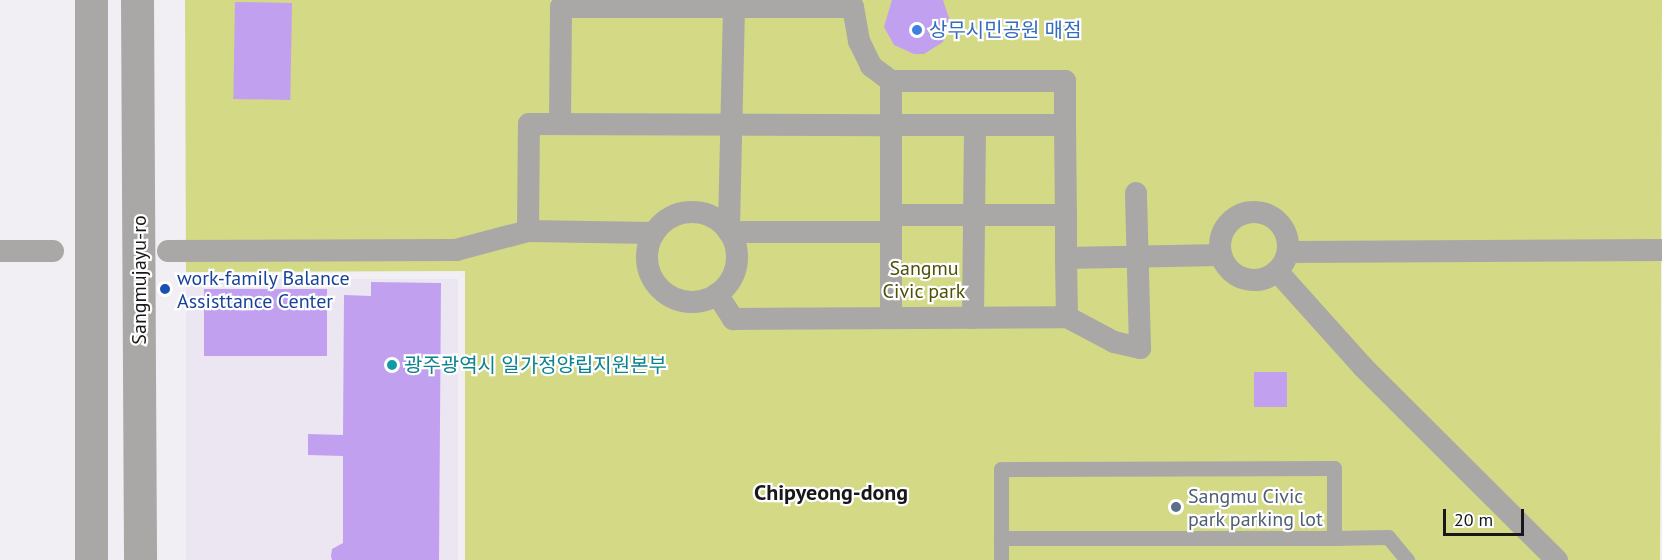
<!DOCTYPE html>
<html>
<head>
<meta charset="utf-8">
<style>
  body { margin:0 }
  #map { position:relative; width:1662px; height:560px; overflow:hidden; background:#f1eff3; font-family:"PT Sans","Noto Sans KR",sans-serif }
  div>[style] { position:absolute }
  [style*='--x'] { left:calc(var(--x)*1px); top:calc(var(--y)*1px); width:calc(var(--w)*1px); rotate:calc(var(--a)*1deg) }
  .built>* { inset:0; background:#ebe6f2; transform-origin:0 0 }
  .green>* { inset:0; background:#d4d986 }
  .building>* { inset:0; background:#c2a0f0; transform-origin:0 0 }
  .service>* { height:15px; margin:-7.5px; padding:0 7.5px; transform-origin:7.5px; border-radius:7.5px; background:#a9a8a6 }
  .pedestrian>* { height:22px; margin:-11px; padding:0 11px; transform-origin:11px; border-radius:11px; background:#a9a8a6 }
  .pedestrian>.ring { margin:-11px; padding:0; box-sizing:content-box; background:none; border:22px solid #a9a8a6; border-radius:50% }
  .tertiary>* { height:33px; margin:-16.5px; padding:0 16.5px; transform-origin:16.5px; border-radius:16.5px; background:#a9a8a6 }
  .dots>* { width:16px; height:16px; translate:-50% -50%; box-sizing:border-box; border:3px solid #fff; border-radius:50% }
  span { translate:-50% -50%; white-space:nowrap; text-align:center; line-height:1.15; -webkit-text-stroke:4.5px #fff; paint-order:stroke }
  .shop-label { font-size:20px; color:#366cbe }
  .left { translate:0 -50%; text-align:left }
  .park-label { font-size:20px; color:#4e5007 }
  .transit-label { font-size:20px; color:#164399 }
  .street-label { font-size:20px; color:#181719 }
  .culture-label { font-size:20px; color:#0d838f }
  .service-label { font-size:20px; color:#4e5e75 }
  .quarter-label { font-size:22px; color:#181719; font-weight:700 }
  .scale { position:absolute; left:1443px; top:509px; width:81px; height:27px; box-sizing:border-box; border:3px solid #181719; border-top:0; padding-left:8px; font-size:18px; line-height:21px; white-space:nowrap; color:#181719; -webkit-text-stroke:4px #fff; paint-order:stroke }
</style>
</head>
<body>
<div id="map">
  <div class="built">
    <div style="left:458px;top:279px;width:281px;height:272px;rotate:90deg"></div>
  </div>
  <div class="green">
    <div style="clip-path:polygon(185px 0,1662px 0,1660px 560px,465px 560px,465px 271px,186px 272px)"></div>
  </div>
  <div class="building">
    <div style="clip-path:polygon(892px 0,943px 0,950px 21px,943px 42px,924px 54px,914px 54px,894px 45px,884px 27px)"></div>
    <div style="left:235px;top:2px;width:57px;height:97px;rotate:1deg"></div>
    <div style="clip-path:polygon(371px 282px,441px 283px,439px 560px,332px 560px,331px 556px,332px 549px,343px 543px,343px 456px,308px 455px,308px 434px,343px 435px,344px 295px,371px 296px)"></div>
    <div style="left:204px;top:289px;width:123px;height:67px"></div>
    <div style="left:1254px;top:372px;width:33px;height:35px"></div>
  </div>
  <div class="service">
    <div style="--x:1001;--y:538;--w:22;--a:90"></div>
    <div style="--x:1334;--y:538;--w:70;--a:-90"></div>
    <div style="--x:1334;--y:468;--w:333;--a:179.8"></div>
    <div style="--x:1001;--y:469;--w:69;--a:90"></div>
    <div style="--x:1001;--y:538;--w:333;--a:0"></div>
    <div style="--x:1334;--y:538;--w:54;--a:-1.1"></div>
    <div style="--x:1388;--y:537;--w:30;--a:50"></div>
  </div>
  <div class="pedestrian">
    <div style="--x:734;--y:7;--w:225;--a:91.3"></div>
    <div style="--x:729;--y:232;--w:162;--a:0"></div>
    <div style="--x:560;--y:124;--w:117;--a:-89.5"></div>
    <div style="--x:561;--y:7;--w:292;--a:0"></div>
    <div style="--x:853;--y:7;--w:35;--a:80"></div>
    <div style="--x:859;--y:41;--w:28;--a:64"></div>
    <div style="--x:871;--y:66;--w:25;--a:37"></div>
    <div class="ring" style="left:647px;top:212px;width:68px;height:68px"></div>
    <div class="ring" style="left:1220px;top:212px;width:46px;height:46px"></div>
    <div style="--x:891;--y:215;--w:90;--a:-90"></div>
    <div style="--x:891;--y:125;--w:174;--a:0"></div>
    <div style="--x:1065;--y:125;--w:90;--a:89.4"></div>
    <div style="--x:528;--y:231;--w:107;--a:-89.5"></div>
    <div style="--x:529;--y:124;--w:362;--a:0.2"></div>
    <div style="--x:891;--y:125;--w:44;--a:-90"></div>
    <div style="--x:891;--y:81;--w:174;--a:0"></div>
    <div style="--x:1065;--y:81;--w:44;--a:90"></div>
    <div style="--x:0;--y:251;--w:53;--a:0"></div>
    <div style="--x:168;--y:251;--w:288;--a:-0.2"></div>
    <div style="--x:456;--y:250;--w:74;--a:-14.8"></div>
    <div style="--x:528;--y:231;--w:126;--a:0.9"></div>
    <div style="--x:1288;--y:252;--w:374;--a:-0.3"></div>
    <div style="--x:1277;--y:271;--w:129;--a:48.1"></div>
    <div style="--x:1363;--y:367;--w:274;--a:44.9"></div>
    <div style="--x:717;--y:294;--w:30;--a:57"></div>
    <div style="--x:733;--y:319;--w:334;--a:-0.3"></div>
    <div style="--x:1067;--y:317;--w:59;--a:-91"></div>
    <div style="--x:1067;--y:317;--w:53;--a:28"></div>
    <div style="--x:1114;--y:342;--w:27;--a:13"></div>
    <div style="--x:1140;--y:348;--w:155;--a:-91.5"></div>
    <div style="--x:891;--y:318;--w:103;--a:-90"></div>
    <div style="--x:891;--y:215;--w:175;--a:0"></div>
    <div style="--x:1066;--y:215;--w:43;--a:90"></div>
    <div style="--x:1066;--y:258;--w:155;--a:-1.1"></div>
    <div style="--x:973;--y:318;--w:193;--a:-89.4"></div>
  </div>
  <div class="tertiary">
    <div style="--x:91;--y:0;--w:560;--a:90"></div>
    <div style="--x:137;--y:0;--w:560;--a:89.69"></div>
  </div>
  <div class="dots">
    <div style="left:917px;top:30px;background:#3f7fe0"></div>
    <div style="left:165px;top:289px;background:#1a4fb4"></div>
    <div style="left:392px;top:365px;background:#0f9aa8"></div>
    <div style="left:1176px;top:507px;background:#5c6f8a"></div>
  </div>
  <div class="shop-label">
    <span class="left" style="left:929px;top:30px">상무시민공원 매점</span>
  </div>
  <div class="park-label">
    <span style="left:924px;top:280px">Sangmu<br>Civic park</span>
  </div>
  <div class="transit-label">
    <span class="left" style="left:177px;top:290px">work-family Balance<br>Assisttance Center</span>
  </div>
  <div class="street-label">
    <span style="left:139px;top:280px;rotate:-90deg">Sangmujayu-ro</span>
  </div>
  <div class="culture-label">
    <span class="left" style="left:404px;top:365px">광주광역시 일가정양립지원본부</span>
  </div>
  <div class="service-label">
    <span class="left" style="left:1188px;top:508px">Sangmu Civic<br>park parking lot</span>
  </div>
  <div class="quarter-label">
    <span style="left:831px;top:493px">Chipyeong-dong</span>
  </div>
  <div class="scale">20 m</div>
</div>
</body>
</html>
